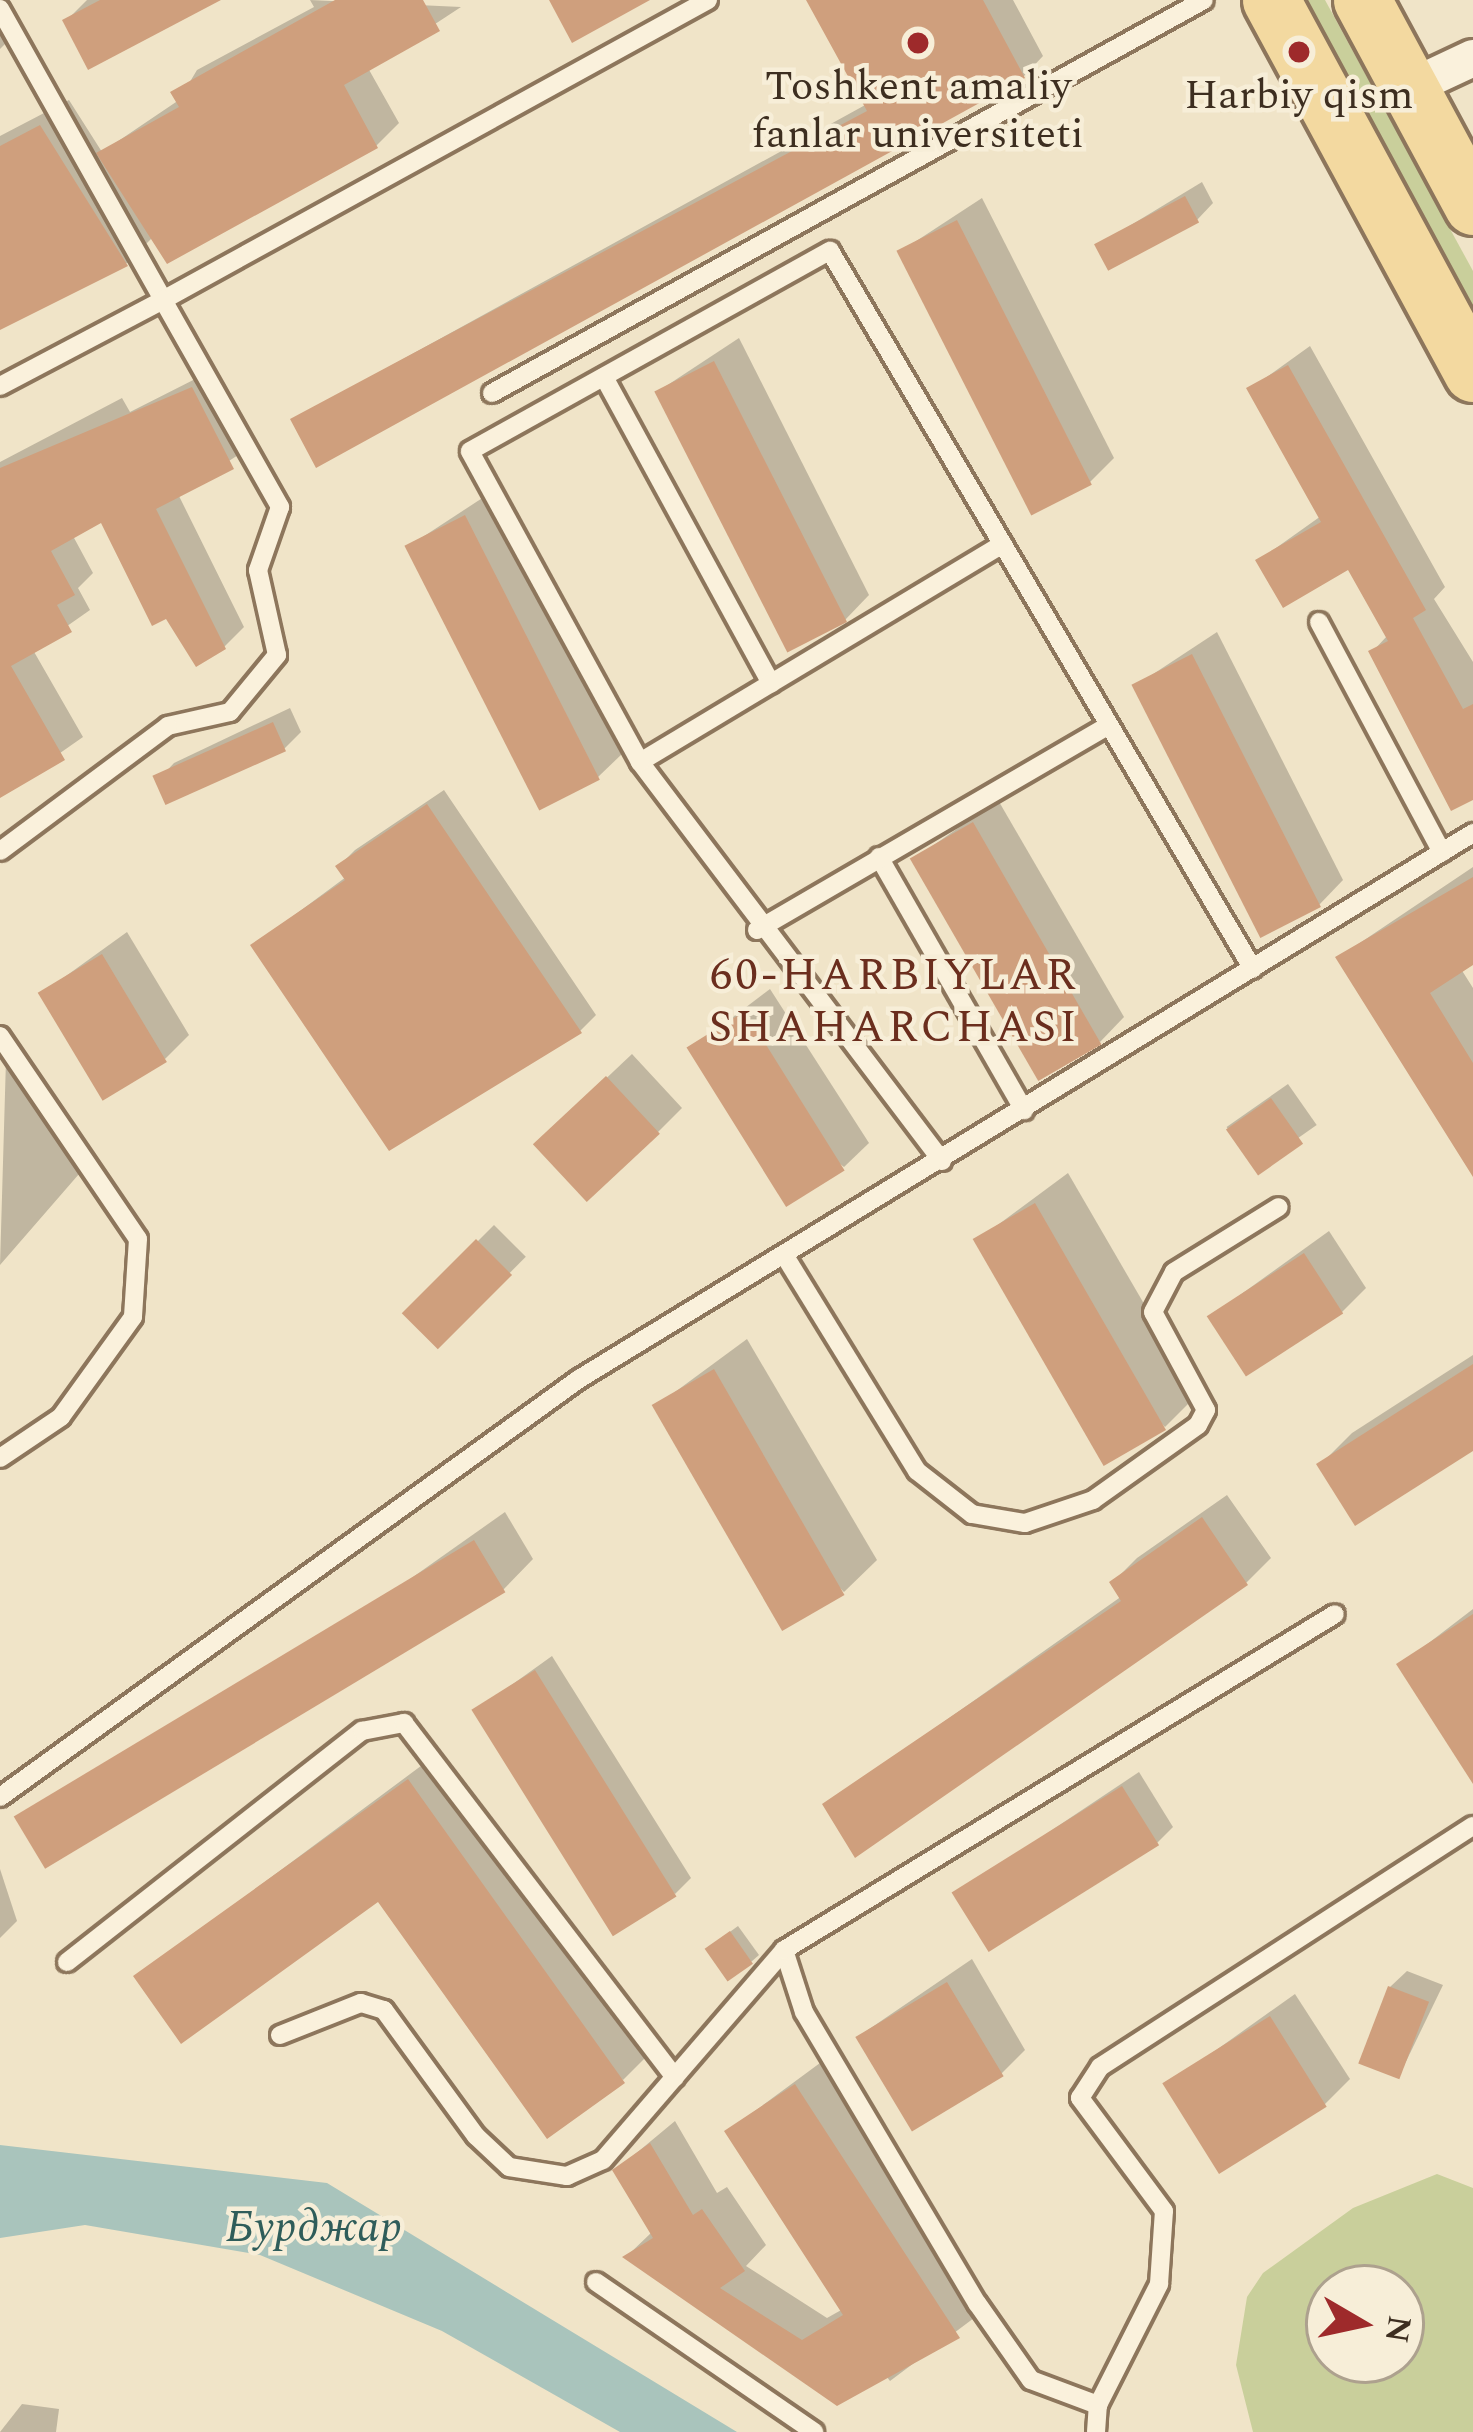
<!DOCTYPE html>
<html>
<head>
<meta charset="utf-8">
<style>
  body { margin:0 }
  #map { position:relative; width:1473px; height:2432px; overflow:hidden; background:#f0e4c8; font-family:Spectral,serif }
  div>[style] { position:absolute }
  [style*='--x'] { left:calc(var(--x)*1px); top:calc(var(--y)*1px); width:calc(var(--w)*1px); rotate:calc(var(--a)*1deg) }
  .green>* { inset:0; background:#c9cf9b }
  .water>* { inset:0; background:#a9c4bc }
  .shadow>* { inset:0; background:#0003; transform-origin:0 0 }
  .building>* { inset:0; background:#cf9f7d; transform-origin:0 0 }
  .roads { filter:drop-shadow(3px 0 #8d765c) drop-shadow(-3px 0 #8d765c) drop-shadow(0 3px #8d765c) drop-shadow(0 -3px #8d765c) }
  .service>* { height:18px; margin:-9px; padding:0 9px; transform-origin:9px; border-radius:9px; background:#faf1dc }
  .minor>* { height:36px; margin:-18px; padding:0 18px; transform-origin:18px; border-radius:18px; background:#faf1dc }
  .primary>* { height:57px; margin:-28.5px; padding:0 28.5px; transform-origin:28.5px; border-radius:28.5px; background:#f3d9a0 }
  .dots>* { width:33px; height:33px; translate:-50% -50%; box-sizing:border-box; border:6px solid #f7eed8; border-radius:50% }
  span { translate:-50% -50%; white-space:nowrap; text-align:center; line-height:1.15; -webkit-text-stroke:9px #f7eed8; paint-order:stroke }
  .poi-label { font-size:42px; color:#3d2e20 }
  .neighbourhood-label { font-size:45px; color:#6b2e1e; letter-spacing:3px }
  .water-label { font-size:45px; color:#2f5d5a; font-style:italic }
  .north { position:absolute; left:1305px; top:2264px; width:120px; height:120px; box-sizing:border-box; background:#f7eed8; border:3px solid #ada18e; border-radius:50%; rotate:99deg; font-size:33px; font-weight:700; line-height:48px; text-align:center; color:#3d2e20 }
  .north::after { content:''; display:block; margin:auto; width:42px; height:54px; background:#9e2a2b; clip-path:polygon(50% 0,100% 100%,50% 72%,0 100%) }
</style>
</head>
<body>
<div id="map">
  <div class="green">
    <div style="clip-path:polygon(1299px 0,1325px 0,1473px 271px,1473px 320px)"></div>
    <div style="clip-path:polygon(evenodd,1437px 2174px,1473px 2188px,1473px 2432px,1253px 2432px,1236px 2365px,1247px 2297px,1263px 2273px,1353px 2208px,1437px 2174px,1401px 2288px,1401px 2360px,1329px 2360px,1329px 2288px,1401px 2288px)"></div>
  </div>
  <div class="water">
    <div style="clip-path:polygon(0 2145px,327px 2183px,737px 2432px,620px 2432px,442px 2331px,260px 2255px,85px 2225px,0 2238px)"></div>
  </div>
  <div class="shadow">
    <div style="clip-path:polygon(0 0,19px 30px,0 49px)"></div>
    <div style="clip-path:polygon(87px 0,215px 0,66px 21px)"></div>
    <div style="clip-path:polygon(310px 0,461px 7px,368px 68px,399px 123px,376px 146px,153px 237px,127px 263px,0 329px,0 136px,69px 100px,102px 152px,179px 100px,197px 70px,314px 7px)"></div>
    <div style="clip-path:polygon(823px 0,1013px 0,1043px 56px,1024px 76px,294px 419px,867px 104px)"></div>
    <div style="clip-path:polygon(1202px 182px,1213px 203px,1197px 220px,1098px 245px)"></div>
    <div style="clip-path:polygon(982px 198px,1114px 458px,1090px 482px,901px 251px)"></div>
    <div style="clip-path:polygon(739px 338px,869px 595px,845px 620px,657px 392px)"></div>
    <div style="clip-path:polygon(1310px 346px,1445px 587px,1434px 599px,1473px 662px,1473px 797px,1372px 652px,1388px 635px,1349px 566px,1259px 560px,1321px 516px,1250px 389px)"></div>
    <div style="clip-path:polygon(213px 370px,252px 446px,178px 494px,244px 627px,224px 647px,103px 519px,73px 536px,93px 573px,78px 588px,90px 610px,33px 650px,83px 737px,0 795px,0 462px,122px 398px,130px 412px)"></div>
    <div style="clip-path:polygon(490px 493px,623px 753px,598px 777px,409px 546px)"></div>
    <div style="clip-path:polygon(1217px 632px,1343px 880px,1319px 905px,1135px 686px)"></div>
    <div style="clip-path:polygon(290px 708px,301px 732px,285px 748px,168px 802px,158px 780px,174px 763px)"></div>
    <div style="clip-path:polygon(444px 790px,596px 1015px,580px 1031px,254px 945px,346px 877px,339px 866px,355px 850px)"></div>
    <div style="clip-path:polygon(998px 800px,1124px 1017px,1100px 1042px,914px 859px)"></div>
    <div style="clip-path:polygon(1473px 867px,1473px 961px,1461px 969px,1473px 988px,1473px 1172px,1339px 957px)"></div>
    <div style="clip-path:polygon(127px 932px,189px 1035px,165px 1059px,41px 994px)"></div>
    <div style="clip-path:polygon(770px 989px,869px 1143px,844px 1167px,691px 1049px)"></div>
    <div style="clip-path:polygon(632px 1054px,682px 1108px,658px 1132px,561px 1121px)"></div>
    <div style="clip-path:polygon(6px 1059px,71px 1140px,62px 1149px,79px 1174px,0 1265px)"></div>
    <div style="left:1288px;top:1084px;width:50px;height:75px;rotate:55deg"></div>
    <div style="clip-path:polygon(1068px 1173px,1197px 1395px,1165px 1427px,976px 1241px)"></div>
    <div style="left:494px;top:1225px;width:45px;height:124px;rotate:45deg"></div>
    <div style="clip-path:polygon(1329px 1231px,1366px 1288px,1342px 1312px,1211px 1316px)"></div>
    <div style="clip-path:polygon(747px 1339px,877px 1560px,844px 1592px,656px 1406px)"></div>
    <div style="clip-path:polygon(1473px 1355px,1473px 1448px,1320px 1465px,1352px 1433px)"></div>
    <div style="clip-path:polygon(1227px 1495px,1271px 1558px,1246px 1583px,826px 1805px,1122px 1596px,1112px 1583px,1137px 1558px)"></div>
    <div style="clip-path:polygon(505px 1512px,533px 1559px,503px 1590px,35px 1844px)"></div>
    <div style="clip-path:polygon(1473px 1609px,1473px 1770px,1400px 1665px)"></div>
    <div style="clip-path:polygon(552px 1656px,691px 1878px,675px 1894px,475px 1711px)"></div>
    <div style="clip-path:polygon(433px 1757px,647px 2056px,623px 2080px,379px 1898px,137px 1977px)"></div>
    <div style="clip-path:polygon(1139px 1772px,1173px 1827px,1157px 1843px,956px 1894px)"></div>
    <div style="clip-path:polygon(0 1869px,17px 1921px,0 1938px)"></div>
    <div style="clip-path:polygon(738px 1926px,759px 1955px,751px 1962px,716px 1942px)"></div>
    <div style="clip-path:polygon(972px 1959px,1025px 2050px,1001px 2074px,859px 2036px)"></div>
    <div style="clip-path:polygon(1407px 1971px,1443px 1985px,1399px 2076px,1390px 1987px)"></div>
    <div style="clip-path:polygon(1295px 1994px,1350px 2079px,1325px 2104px,1167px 2085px)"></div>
    <div style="clip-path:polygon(820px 2063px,982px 2312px,890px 2381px,884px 2373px,837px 2403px,627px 2256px,652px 2232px,616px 2170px,675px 2121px,717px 2193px,727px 2187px,766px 2245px,746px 2266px,827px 2318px,843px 2309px,728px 2131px)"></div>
    <div style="clip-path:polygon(22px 2404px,59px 2409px,56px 2432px,0 2432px)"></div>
  </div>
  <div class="building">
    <div style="clip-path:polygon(100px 0,221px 0,88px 70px,62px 20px)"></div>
    <div style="clip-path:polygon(335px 0,423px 0,440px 31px,344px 85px,378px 148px,167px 264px,96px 153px,179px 107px,170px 92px)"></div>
    <div style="clip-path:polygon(549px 0,650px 0,572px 43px)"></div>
    <div style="clip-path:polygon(806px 0,983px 0,1025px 78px,316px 468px,290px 419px,867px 111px)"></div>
    <div style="clip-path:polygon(40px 125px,128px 266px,0 330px,0 146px)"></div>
    <div style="left:1185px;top:196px;width:30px;height:103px;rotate:62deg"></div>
    <div style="left:957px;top:220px;width:297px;height:68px;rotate:63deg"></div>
    <div style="left:714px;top:361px;width:293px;height:67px;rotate:63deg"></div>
    <div style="clip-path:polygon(1288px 365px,1426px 610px,1413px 618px,1463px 709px,1473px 704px,1473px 800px,1451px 811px,1368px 651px,1388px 641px,1348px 570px,1283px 608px,1255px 560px,1321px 522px,1246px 388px)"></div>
    <div style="clip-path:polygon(192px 387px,234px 469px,156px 509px,226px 649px,196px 667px,166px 619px,152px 626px,101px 523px,51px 551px,75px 595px,57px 605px,72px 632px,11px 666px,65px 760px,0 798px,0 468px)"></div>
    <div style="left:465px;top:515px;width:297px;height:68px;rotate:63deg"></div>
    <div style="left:1192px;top:654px;width:284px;height:68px;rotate:63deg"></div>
    <div style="left:273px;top:722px;width:32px;height:132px;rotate:66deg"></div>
    <div style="clip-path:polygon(427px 804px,582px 1033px,389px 1151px,250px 945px,345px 880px,335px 866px)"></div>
    <div style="left:973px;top:822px;width:257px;height:73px;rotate:60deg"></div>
    <div style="clip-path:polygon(1473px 877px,1473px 965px,1430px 993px,1473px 1063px,1473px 1177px,1335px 957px)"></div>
    <div style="left:102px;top:954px;width:126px;height:75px;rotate:59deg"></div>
    <div style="left:745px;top:1011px;width:188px;height:69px;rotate:58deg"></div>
    <div style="left:606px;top:1076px;width:79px;height:100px;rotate:47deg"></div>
    <div style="left:1271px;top:1098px;width:56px;height:55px;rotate:55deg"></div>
    <div style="left:1035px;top:1203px;width:262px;height:72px;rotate:60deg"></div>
    <div style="left:476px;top:1239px;width:51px;height:105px;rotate:45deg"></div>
    <div style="left:1304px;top:1253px;width:72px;height:116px;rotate:57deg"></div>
    <div style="clip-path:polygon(1473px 1364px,1473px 1451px,1355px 1526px,1316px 1464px)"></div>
    <div style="left:714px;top:1369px;width:261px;height:72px;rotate:60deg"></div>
    <div style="clip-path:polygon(1202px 1517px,1248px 1585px,855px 1858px,822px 1804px,1121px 1601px,1109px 1582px)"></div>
    <div style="left:474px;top:1540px;width:61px;height:537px;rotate:59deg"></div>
    <div style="clip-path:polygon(1473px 1614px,1473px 1784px,1396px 1664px)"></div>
    <div style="left:535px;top:1670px;width:267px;height:75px;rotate:58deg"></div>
    <div style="clip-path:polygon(408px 1779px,625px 2083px,547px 2139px,378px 1902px,181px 2044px,133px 1976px)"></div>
    <div style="left:1122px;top:1786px;width:70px;height:201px;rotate:58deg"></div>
    <div style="left:730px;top:1931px;width:40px;height:31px;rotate:55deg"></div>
    <div style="left:947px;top:1982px;width:110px;height:107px;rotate:59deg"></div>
    <div style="left:1388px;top:1986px;width:44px;height:83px;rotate:21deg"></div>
    <div style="left:1270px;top:2016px;width:107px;height:127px;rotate:58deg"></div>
    <div style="clip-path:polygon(795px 2084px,960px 2338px,837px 2406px,622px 2257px,653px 2238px,612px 2170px,650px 2143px,693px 2215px,702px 2209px,745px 2271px,720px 2288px,802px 2340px,843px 2315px,724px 2131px)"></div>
  </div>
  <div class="roads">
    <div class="service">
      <div style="--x:0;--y:9;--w:334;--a:60.7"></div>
      <div style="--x:163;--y:300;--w:622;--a:-28.83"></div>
      <div style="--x:604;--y:377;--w:349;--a:61.4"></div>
      <div style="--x:0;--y:386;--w:184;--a:-27.8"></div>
      <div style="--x:163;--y:300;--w:238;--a:60.5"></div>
      <div style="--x:280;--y:507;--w:67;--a:109.2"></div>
      <div style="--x:258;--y:570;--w:87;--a:77.4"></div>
      <div style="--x:277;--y:655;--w:74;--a:129.5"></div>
      <div style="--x:230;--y:712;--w:64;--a:167.3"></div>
      <div style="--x:168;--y:726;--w:209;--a:143.3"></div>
      <div style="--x:492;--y:393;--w:813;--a:-28.9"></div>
      <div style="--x:1319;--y:622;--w:261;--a:61.9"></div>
      <div style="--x:640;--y:762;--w:423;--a:-31"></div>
      <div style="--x:879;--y:857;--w:292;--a:60.2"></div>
      <div style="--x:757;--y:930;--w:407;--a:-30.2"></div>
      <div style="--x:0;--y:1036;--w:245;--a:55.8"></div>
      <div style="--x:138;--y:1239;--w:78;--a:93.7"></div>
      <div style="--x:133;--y:1317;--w:123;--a:125.8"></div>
      <div style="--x:61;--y:1417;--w:73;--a:146.1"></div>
      <div style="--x:942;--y:1161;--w:500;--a:-127.12"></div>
      <div style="--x:640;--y:762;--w:354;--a:-118.7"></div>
      <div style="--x:470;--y:451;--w:412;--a:-29.1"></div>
      <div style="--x:830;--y:251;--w:833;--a:59.5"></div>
      <div style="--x:786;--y:1258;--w:250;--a:58.4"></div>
      <div style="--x:917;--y:1471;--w:70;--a:38"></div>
      <div style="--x:972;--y:1514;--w:54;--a:9.6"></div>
      <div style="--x:1025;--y:1523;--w:72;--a:-18.7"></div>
      <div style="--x:1093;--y:1500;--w:129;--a:-35.5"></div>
      <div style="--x:1198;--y:1425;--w:17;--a:-62"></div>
      <div style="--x:1206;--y:1410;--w:111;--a:-118.4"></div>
      <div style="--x:1153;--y:1312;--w:45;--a:-62.3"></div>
      <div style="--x:1174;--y:1272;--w:123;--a:-31.8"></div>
      <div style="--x:0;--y:1797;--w:714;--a:-35.83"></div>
      <div style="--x:579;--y:1379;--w:1048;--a:-31.41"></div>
      <div style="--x:784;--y:1950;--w:65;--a:72.1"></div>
      <div style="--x:804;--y:2012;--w:339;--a:59.3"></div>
      <div style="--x:977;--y:2303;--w:94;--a:55"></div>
      <div style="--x:1031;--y:2380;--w:72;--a:20.5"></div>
      <div style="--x:67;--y:1962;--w:375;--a:-38.1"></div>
      <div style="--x:362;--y:1731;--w:43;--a:-10.8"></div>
      <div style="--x:404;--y:1723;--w:446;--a:52.6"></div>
      <div style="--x:280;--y:2035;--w:87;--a:-21.6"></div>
      <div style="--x:361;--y:2003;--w:24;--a:17"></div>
      <div style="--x:384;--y:2010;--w:156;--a:53.9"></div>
      <div style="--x:476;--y:2136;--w:45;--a:43.2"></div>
      <div style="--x:509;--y:2167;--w:59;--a:8.8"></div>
      <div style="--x:567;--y:2176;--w:39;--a:-24"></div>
      <div style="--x:603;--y:2160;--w:277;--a:-49.2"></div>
      <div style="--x:784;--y:1950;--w:645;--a:-31.37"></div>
      <div style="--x:596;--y:2282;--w:265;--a:34.5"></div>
      <div style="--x:1096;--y:2432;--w:27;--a:-86"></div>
      <div style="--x:1098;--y:2405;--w:136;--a:-63.2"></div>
      <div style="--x:1159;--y:2284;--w:73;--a:-86.1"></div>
      <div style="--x:1164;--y:2211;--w:141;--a:-126.6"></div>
      <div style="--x:1080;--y:2098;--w:37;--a:-57"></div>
      <div style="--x:1100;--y:2067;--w:444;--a:-32.9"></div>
    </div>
    <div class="minor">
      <div style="--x:1409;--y:88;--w:71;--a:-25.1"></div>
    </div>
    <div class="primary">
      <div style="--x:1271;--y:0;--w:424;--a:61.6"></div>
      <div style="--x:1362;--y:0;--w:234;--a:61.7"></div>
    </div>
  </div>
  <div class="dots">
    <div style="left:918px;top:43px;background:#9e2a2b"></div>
    <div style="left:1299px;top:52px;background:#9e2a2b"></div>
  </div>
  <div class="poi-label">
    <span style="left:918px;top:111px">Toshkent amaliy<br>fanlar universiteti</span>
    <span style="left:1299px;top:96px">Harbiy qism</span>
  </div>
  <div class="neighbourhood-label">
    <span style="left:894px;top:1002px">60-HARBIYLAR<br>SHAHARCHASI</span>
  </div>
  <div class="water-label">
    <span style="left:314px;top:2228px">Бурджар</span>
  </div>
  <div class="north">N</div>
</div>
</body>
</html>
